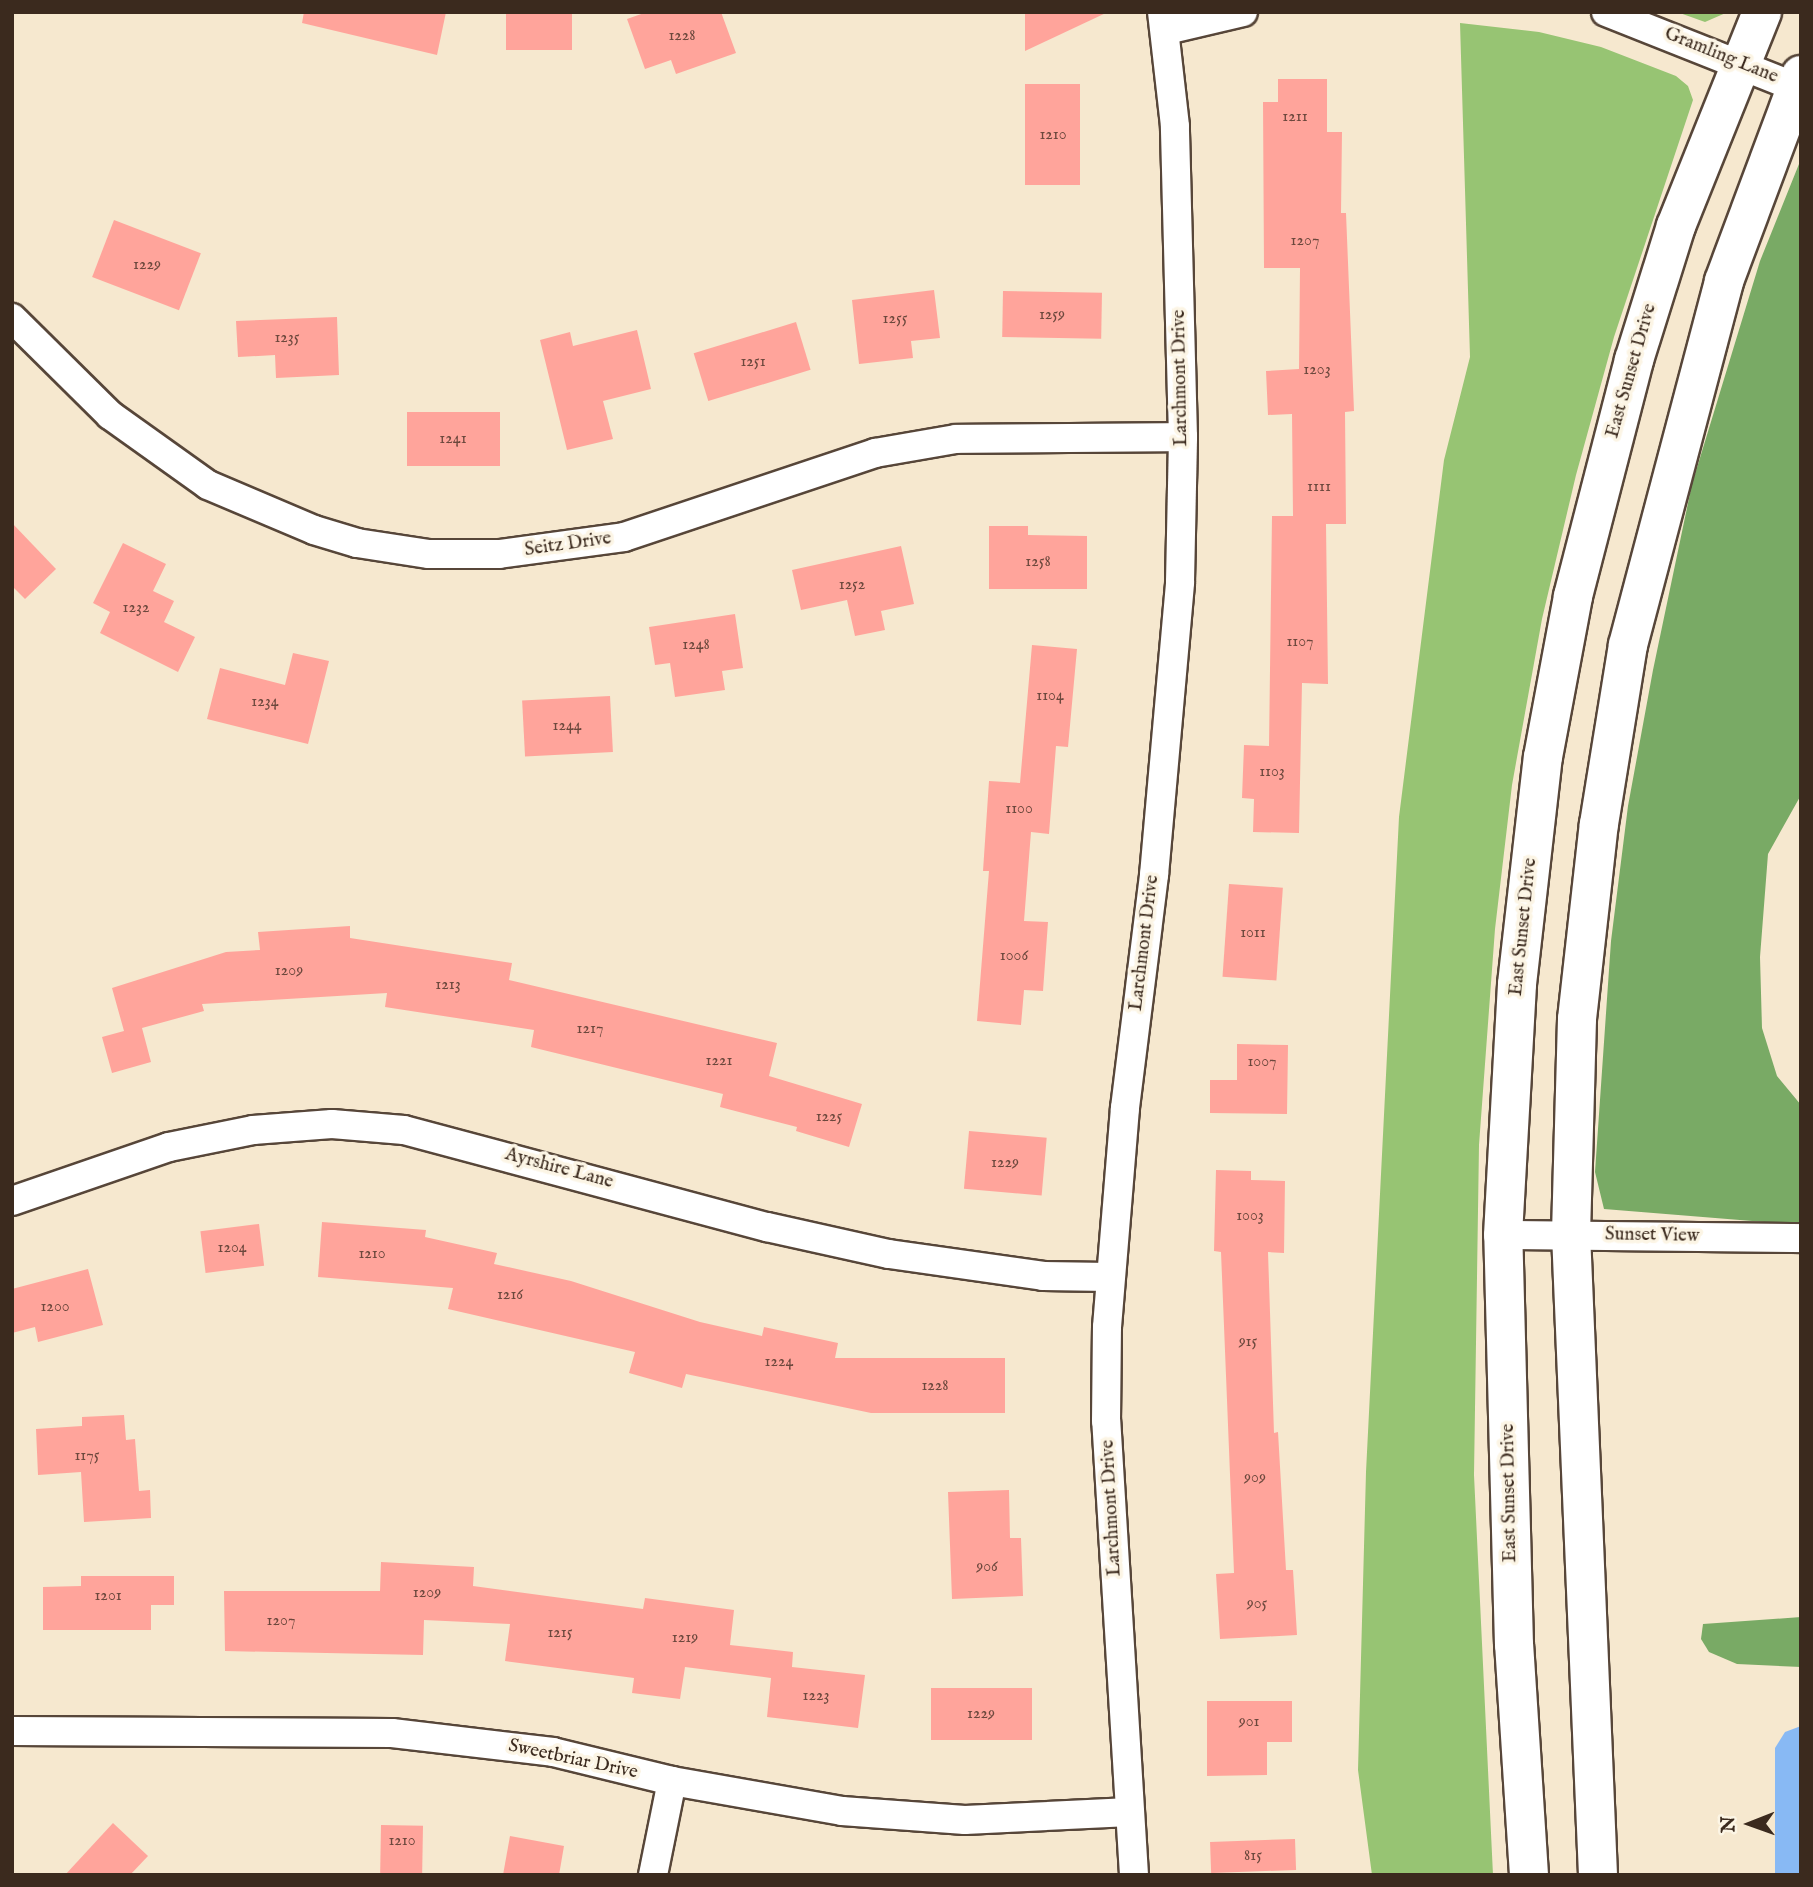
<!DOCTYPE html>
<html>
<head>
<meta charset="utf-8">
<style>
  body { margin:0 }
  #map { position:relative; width:1813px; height:1887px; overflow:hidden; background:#f6e8cf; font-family:"IM FELL English",serif }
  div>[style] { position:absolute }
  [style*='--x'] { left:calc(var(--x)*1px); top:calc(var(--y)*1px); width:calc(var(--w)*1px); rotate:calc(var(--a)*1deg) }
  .green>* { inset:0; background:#97c473 }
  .forest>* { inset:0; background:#79aa65 }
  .water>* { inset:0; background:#88b9f4 }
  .building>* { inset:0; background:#ffa49b; transform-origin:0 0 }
  .roads { filter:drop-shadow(2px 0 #574639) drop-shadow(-2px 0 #574639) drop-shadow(0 2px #574639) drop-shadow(0 -2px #574639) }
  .street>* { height:28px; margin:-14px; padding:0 14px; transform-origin:14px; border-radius:14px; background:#fff }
  .secondary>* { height:38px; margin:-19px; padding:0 19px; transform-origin:19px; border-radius:19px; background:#fff }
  span { translate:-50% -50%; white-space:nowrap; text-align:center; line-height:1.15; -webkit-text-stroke:7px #fcf5e5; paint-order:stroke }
  .number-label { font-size:16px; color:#6c483d }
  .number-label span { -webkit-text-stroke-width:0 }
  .street-label { font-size:19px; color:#3b2a1e }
  .frame { position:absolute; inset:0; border:14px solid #3b2a1e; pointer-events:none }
  .north { position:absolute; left:1715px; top:1789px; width:70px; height:70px; -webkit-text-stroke:5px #fcf5e5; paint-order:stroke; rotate:269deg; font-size:19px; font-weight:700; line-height:28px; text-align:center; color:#3b2a1e }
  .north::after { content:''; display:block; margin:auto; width:24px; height:32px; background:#3b2a1e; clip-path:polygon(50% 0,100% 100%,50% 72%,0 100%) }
</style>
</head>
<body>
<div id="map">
  <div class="green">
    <div style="clip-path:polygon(1677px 12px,1728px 12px,1705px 22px)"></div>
    <div style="clip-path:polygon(1460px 23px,1539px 32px,1601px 47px,1676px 76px,1688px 86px,1693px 100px,1614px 337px,1576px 475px,1542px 619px,1512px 785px,1495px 929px,1479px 1145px,1474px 1475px,1493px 1875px,1372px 1875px,1358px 1770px,1366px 1472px,1399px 817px,1444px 460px,1470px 357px)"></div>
  </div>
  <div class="forest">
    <div style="clip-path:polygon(1801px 159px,1801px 795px,1768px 854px,1760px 957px,1762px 1028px,1777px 1076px,1801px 1105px,1801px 1225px,1604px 1209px,1595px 1172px,1611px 941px,1628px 806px,1653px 670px,1692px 484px,1760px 261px)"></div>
    <div style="clip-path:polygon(1801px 1617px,1801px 1667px,1737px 1664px,1709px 1652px,1701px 1639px,1703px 1624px)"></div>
  </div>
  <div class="water">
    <div style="clip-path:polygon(1801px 1726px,1801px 1875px,1775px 1875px,1775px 1748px,1785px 1732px)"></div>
  </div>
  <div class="building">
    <div style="clip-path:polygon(304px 12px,446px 12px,437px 55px,302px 23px)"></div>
    <div style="left:506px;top:12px;width:66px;height:38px"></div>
    <div style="clip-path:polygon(647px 12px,721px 12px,736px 53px,676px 74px,671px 60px,645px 69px,627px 19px)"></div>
    <div style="clip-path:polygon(1025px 12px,1108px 12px,1025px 51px)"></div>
    <div style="clip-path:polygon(1278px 79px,1327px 79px,1327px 132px,1342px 132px,1341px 213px,1346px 213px,1354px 411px,1345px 412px,1346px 524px,1326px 524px,1328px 684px,1302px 683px,1299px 833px,1253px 832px,1254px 799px,1242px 798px,1244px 745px,1269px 746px,1272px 516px,1293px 516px,1292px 414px,1268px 415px,1266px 371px,1299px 369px,1300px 268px,1264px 268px,1263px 102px,1278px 102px)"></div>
    <div style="left:1025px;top:84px;width:55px;height:101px"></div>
    <div style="left:114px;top:220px;width:93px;height:61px;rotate:21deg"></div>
    <div style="clip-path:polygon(934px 290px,940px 338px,911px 341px,913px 358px,859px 364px,852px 300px)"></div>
    <div style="left:1003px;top:291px;width:99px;height:46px;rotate:1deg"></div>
    <div style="clip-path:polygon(337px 317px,339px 375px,276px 378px,275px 355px,238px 357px,236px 321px)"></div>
    <div style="left:796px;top:322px;width:50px;height:107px;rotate:73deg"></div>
    <div style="clip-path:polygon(637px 330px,651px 389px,603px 401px,613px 439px,567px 450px,540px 340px,570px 332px,573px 346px)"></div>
    <div style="left:407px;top:412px;width:93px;height:54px"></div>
    <div style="clip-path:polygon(12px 523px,56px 569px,25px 599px,12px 586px)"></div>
    <div style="clip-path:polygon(989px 526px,1028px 526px,1028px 535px,1087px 536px,1087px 589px,989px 589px)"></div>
    <div style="clip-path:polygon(123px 543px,166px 564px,153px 591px,174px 601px,164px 622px,195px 637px,178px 672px,100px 633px,110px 612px,93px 603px)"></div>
    <div style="clip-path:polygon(901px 546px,914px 604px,881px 611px,885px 630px,855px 636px,847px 600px,801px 610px,792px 570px)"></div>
    <div style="clip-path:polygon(735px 614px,743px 668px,722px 671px,725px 690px,675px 697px,670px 663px,655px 665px,649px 627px)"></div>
    <div style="clip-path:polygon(1032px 645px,1077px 649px,1068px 747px,1056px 746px,1049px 834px,1031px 832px,1024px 921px,1048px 922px,1043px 991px,1024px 990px,1021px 1025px,977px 1021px,989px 871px,983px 871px,989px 781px,1020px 783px)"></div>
    <div style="clip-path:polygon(293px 653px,329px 661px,308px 744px,207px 719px,220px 668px,285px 685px)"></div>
    <div style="left:610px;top:696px;width:56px;height:88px;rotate:87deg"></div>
    <div style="left:1229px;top:884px;width:54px;height:93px;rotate:4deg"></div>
    <div style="clip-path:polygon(350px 926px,350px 938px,512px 963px,509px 980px,777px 1043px,769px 1076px,862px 1104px,849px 1147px,796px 1131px,797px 1127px,720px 1107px,723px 1094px,531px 1047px,534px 1030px,385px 1007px,387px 993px,202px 1004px,204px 1011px,142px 1028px,151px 1062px,112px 1073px,102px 1037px,124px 1031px,112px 988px,226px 952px,260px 950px,258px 932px)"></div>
    <div style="clip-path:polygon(1237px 1044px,1288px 1045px,1287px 1114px,1210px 1113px,1210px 1080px,1237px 1080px)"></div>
    <div style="left:969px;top:1131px;width:78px;height:58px;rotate:5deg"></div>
    <div style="clip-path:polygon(1216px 1170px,1251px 1171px,1251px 1180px,1285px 1181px,1284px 1253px,1268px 1252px,1274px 1433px,1278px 1432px,1286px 1570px,1293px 1570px,1297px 1635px,1220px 1639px,1216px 1574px,1234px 1573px,1221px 1252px,1214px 1251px)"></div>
    <div style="clip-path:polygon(322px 1222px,426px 1230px,425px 1237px,497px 1253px,494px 1264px,571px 1281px,700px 1322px,762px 1336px,764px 1327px,838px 1343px,835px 1358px,1005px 1358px,1005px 1413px,871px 1413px,686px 1374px,682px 1388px,629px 1373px,635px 1352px,448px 1309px,453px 1288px,318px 1277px)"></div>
    <div style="left:259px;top:1224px;width:42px;height:59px;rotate:83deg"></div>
    <div style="clip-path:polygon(88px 1269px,103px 1325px,38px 1342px,35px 1327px,12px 1333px,12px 1289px)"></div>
    <div style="clip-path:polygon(124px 1415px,126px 1440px,135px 1439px,139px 1491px,150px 1490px,151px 1518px,84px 1522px,81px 1472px,38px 1475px,36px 1429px,82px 1426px,82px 1417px)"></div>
    <div style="clip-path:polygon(1009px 1490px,1010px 1538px,1021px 1538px,1023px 1596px,952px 1599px,948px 1492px)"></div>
    <div style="clip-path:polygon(381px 1562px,474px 1567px,473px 1586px,643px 1609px,645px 1598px,734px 1610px,730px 1645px,793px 1652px,792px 1667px,865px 1675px,858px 1728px,767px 1717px,771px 1678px,685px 1667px,680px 1699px,632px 1693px,634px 1678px,505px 1661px,510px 1624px,424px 1620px,423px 1655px,225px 1651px,224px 1591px,380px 1591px)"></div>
    <div style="clip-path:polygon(81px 1576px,174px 1576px,174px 1605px,151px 1605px,151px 1630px,43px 1630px,43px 1587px,81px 1586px)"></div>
    <div style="left:931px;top:1688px;width:101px;height:52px"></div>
    <div style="clip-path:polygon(1207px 1701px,1292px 1701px,1292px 1742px,1267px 1742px,1267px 1775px,1207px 1776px)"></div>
    <div style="clip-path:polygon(113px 1823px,148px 1856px,130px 1875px,65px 1875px)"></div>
    <div style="left:381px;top:1825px;width:42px;height:50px;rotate:1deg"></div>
    <div style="clip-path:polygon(510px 1836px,564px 1846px,559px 1875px,503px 1875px)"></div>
    <div style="left:1295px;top:1839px;width:31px;height:85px;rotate:88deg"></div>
  </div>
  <div class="roads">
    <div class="street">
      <div style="--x:1606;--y:12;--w:203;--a:21.6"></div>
      <div style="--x:1167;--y:30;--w:78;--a:-13.3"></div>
      <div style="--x:12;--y:318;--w:138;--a:44.7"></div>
      <div style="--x:110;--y:415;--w:120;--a:35.5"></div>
      <div style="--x:208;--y:485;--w:115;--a:23"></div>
      <div style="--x:314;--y:530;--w:45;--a:16.8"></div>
      <div style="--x:357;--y:543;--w:73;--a:8.7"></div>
      <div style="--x:429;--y:554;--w:70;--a:0"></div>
      <div style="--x:499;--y:554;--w:126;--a:-7.7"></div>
      <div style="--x:624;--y:537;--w:265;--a:-18.5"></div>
      <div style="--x:875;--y:453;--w:82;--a:-9.8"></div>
      <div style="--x:956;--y:439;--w:227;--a:-0.5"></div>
      <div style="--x:12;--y:1201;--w:166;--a:-19"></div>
      <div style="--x:169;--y:1147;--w:86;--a:-11.4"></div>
      <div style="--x:253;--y:1130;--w:79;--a:-4.3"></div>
      <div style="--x:332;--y:1124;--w:72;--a:4.8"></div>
      <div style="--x:404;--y:1130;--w:376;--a:15"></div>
      <div style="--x:767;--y:1227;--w:125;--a:12.5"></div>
      <div style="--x:889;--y:1254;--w:156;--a:8.1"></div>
      <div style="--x:1043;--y:1276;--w:66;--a:0.9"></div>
      <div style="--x:1503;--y:1235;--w:298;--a:0.6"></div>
      <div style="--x:12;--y:1731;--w:380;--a:0.3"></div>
      <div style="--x:392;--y:1733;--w:162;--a:6.7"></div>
      <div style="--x:553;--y:1752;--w:122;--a:13.7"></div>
      <div style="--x:672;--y:1781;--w:173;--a:10"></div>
      <div style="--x:842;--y:1811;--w:123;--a:4.2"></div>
      <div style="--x:965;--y:1820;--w:165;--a:-2.8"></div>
      <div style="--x:653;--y:1875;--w:96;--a:-78.6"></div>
      <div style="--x:1134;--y:1875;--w:455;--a:-93.5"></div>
      <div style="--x:1106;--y:1421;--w:94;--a:-89.4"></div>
      <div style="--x:1107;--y:1327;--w:220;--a:-85.3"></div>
      <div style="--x:1125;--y:1108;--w:235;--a:-82.9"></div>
      <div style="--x:1154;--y:875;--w:294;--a:-84.9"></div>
      <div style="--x:1180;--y:582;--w:145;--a:-88.8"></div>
      <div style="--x:1183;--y:437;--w:311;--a:-91.5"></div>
      <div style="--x:1175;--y:126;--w:115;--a:-96.5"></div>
    </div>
    <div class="secondary">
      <div style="--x:1529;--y:1875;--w:230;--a:-93.7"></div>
      <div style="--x:1514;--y:1645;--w:410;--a:-91.5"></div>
      <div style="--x:1503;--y:1235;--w:251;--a:-86.8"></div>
      <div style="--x:1517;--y:984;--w:228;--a:-83.5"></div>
      <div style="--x:1543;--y:757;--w:164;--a:-79.4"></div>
      <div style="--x:1573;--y:596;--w:244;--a:-75.5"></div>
      <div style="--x:1634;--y:360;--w:140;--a:-72.6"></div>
      <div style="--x:1676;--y:226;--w:231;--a:-68.1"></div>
      <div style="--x:1598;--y:1875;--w:642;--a:-92.41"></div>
      <div style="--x:1571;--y:1234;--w:215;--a:-88.4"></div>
      <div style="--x:1577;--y:1019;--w:196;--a:-83.6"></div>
      <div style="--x:1599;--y:824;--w:181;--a:-80.8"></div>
      <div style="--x:1628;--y:645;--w:376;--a:-75.2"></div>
      <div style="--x:1724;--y:281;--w:220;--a:-69.5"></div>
    </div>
  </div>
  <div class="number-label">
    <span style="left:682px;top:36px">1228</span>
    <span style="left:1295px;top:117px">1211</span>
    <span style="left:1053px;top:135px">1210</span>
    <span style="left:1305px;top:241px">1207</span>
    <span style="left:147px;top:265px">1229</span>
    <span style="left:1052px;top:315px">1259</span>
    <span style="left:895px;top:319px">1255</span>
    <span style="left:287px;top:338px">1235</span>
    <span style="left:753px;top:362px">1251</span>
    <span style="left:1317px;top:370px">1203</span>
    <span style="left:453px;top:439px">1241</span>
    <span style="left:1319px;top:487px">1111</span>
    <span style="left:1038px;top:562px">1258</span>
    <span style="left:852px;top:585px">1252</span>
    <span style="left:136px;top:608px">1232</span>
    <span style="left:1300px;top:642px">1107</span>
    <span style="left:696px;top:645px">1248</span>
    <span style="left:1050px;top:696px">1104</span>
    <span style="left:265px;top:702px">1234</span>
    <span style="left:567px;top:726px">1244</span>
    <span style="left:1272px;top:772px">1103</span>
    <span style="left:1019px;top:809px">1100</span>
    <span style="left:1253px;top:933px">1011</span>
    <span style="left:1014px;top:956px">1006</span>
    <span style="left:289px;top:971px">1209</span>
    <span style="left:448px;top:985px">1213</span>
    <span style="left:590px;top:1029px">1217</span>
    <span style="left:719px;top:1061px">1221</span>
    <span style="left:1262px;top:1062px">1007</span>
    <span style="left:829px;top:1117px">1225</span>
    <span style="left:1005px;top:1163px">1229</span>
    <span style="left:1250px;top:1216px">1003</span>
    <span style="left:232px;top:1248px">1204</span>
    <span style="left:372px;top:1254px">1210</span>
    <span style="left:510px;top:1295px">1216</span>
    <span style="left:55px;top:1307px">1200</span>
    <span style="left:1248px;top:1342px">915</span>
    <span style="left:779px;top:1362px">1224</span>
    <span style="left:935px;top:1386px">1228</span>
    <span style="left:87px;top:1456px">1175</span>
    <span style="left:1255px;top:1478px">909</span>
    <span style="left:987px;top:1567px">906</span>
    <span style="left:427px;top:1593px">1209</span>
    <span style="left:108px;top:1596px">1201</span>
    <span style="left:1257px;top:1604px">905</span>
    <span style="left:281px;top:1621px">1207</span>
    <span style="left:560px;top:1633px">1215</span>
    <span style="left:685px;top:1638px">1219</span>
    <span style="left:816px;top:1696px">1223</span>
    <span style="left:981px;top:1714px">1229</span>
    <span style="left:1249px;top:1722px">901</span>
    <span style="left:402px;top:1841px">1210</span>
    <span style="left:1253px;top:1856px">815</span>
  </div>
  <div class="street-label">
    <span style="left:1721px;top:56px;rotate:22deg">Gramling Lane</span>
    <span style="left:1632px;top:371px;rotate:-74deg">East Sunset Drive</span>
    <span style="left:1181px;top:378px;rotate:-91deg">Larchmont Drive</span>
    <span style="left:568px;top:545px;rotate:-8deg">Seitz Drive</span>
    <span style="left:1524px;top:927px;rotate:-84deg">East Sunset Drive</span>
    <span style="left:1145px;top:943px;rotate:-83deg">Larchmont Drive</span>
    <span style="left:559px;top:1169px;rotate:15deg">Ayrshire Lane</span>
    <span style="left:1652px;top:1236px;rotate:1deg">Sunset View</span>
    <span style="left:1510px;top:1493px;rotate:-91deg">East Sunset Drive</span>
    <span style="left:1112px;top:1508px;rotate:-93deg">Larchmont Drive</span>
    <span style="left:573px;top:1760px;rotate:12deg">Sweetbriar Drive</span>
  </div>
  <div class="frame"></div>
  <div class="north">N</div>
</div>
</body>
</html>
